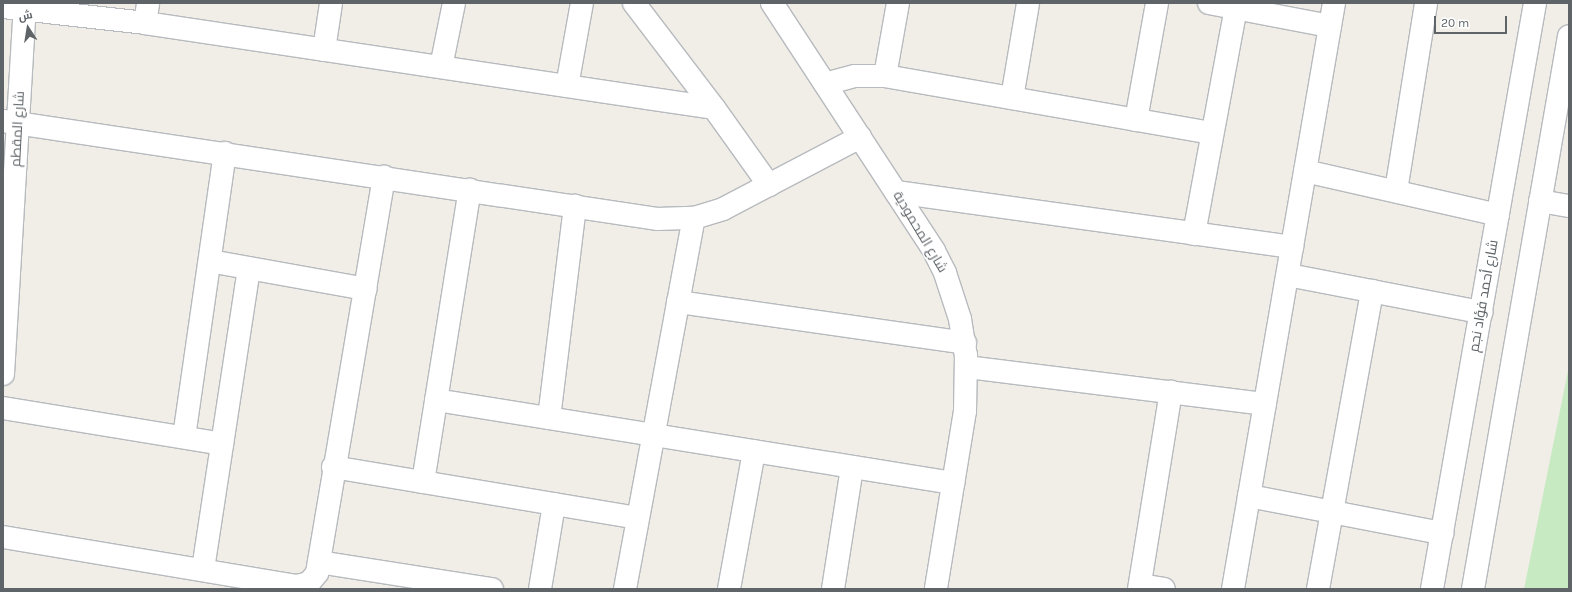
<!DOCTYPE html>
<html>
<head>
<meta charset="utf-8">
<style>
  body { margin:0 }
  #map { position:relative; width:1572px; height:592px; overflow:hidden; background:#f1eee7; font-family:Karla,Cairo,sans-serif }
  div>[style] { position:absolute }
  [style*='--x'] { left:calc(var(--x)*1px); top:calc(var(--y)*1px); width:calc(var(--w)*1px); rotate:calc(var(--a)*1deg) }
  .green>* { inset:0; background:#c7eac2 }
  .roads { filter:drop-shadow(1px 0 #b7babe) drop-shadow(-1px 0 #b7babe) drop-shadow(0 1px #b7babe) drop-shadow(0 -1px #b7babe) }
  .minor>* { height:22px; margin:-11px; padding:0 11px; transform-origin:11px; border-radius:11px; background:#fff }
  span { translate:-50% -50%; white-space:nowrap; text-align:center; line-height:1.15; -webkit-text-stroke:3.5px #fff; paint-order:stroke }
  .street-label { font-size:14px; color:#5e6468 }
  .frame { position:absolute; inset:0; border:4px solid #5e6468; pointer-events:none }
  .north { position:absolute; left:8px; top:8px; width:40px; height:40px; -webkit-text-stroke:3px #fff; paint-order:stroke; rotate:348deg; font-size:11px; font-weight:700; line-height:16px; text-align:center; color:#5e6468 }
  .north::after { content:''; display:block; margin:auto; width:14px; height:18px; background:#5e6468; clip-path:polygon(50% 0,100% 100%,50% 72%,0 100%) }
  .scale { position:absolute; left:1434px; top:16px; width:73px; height:18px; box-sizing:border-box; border:2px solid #5e6468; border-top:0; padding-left:5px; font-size:12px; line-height:14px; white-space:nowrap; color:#5e6468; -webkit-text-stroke:3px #fff; paint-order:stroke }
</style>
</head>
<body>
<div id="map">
  <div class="green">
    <div style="clip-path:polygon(1569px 366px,1569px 589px,1524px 589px)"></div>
  </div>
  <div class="roads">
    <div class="minor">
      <div style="--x:634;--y:3;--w:132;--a:52.7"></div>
      <div style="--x:714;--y:108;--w:95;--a:54.5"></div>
      <div style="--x:772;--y:3;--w:296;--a:56.8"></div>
      <div style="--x:934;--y:251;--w:25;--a:63"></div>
      <div style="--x:945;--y:273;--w:48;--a:71.9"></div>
      <div style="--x:960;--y:319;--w:36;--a:81"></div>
      <div style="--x:966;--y:355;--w:56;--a:91"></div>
      <div style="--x:965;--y:411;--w:180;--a:99.3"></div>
      <div style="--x:1209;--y:3;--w:123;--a:10.8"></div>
      <div style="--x:3;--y:7;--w:143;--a:6.4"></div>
      <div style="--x:145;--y:23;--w:575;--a:8.5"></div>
      <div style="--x:145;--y:23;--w:20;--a:-81"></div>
      <div style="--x:324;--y:50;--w:48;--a:-81.5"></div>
      <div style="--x:441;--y:67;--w:65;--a:-78.5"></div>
      <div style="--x:885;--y:76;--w:74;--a:-79.9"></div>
      <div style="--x:825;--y:84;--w:31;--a:-15"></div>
      <div style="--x:855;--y:76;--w:30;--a:0"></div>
      <div style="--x:885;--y:76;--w:332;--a:9.9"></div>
      <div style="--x:567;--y:86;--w:84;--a:-79.8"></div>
      <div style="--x:1012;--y:98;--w:96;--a:-80.4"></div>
      <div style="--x:1136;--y:120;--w:119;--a:-79.8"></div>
      <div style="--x:3;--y:121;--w:661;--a:8.52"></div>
      <div style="--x:657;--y:219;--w:37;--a:-2"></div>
      <div style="--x:694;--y:218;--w:30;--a:-17"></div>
      <div style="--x:723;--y:209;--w:155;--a:-27.7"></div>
      <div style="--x:1305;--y:171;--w:198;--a:12.8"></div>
      <div style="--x:1396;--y:191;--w:190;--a:-80.9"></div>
      <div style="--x:896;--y:192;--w:400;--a:7.9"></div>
      <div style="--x:1540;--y:201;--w:29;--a:10"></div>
      <div style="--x:1194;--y:234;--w:230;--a:-79.5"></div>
      <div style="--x:210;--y:261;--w:158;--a:10.2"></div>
      <div style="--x:1288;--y:275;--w:197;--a:10.9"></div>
      <div style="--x:678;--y:302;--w:290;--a:8.1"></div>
      <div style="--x:967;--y:367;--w:300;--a:7.1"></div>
      <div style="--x:3;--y:374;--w:372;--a:-86.6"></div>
      <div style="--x:436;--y:400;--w:524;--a:9.12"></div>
      <div style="--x:3;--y:408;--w:222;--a:9.3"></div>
      <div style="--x:549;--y:418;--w:214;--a:-83"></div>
      <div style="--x:184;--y:437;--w:287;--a:-81.8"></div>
      <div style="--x:333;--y:467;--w:309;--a:9.5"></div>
      <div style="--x:423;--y:482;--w:296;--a:-80.9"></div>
      <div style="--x:1249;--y:496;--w:197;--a:10.9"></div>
      <div style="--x:3;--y:537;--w:298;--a:9.5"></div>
      <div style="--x:297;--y:586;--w:12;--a:-14"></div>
      <div style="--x:309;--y:583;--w:13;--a:-51"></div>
      <div style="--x:317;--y:573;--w:402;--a:-80.4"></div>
      <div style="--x:319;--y:562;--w:175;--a:8.9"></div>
      <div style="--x:203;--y:569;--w:304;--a:-81.3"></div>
      <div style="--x:1140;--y:585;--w:24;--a:9"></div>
      <div style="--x:540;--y:589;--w:86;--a:-80.6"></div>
      <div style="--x:625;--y:589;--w:377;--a:-79.5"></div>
      <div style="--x:729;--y:589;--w:140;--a:-79.7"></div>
      <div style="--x:833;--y:589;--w:123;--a:-81.1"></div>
      <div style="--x:1139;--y:589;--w:200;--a:-80.8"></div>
      <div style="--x:1233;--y:589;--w:595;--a:-80.22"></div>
      <div style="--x:1318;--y:589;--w:303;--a:-79.7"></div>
      <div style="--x:1432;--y:589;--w:595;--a:-80.03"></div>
      <div style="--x:1473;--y:589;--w:561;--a:-80.15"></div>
    </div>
  </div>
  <div class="street-label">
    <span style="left:18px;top:129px;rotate:-87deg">شارع المقطم</span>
    <span style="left:920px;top:232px;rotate:59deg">شارع المحمودية</span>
    <span style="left:1484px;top:296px;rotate:-80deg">شارع أحمد فؤاد نجم</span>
  </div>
  <div class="frame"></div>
  <div class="north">ش</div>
  <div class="scale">20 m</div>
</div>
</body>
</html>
